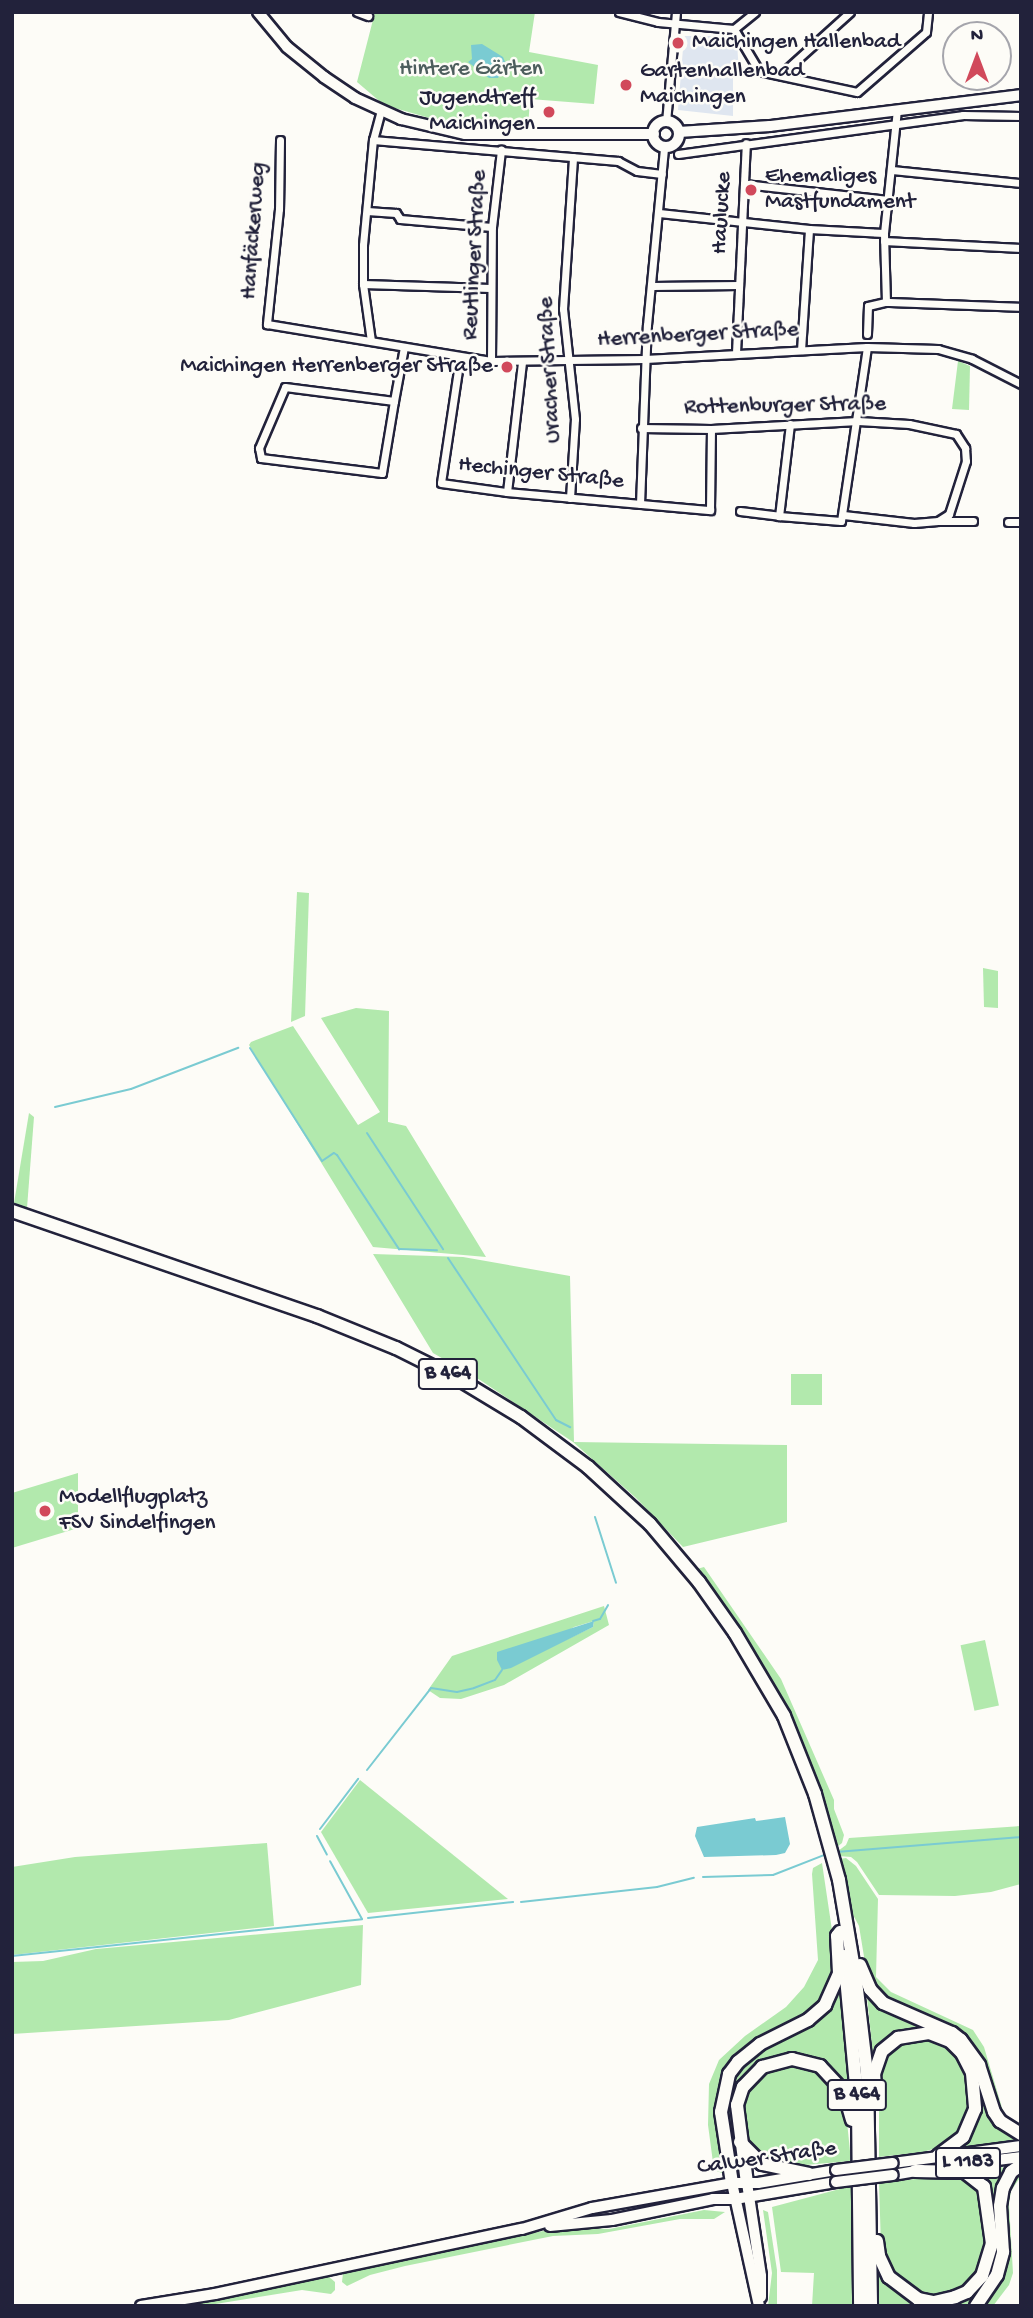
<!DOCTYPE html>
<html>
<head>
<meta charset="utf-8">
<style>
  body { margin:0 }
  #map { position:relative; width:1033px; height:2318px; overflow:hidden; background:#fdfcf7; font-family:"Gochi Hand",sans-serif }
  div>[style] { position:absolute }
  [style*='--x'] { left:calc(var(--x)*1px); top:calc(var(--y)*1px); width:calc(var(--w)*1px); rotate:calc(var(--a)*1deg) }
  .built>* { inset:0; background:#dfe6f0 }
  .green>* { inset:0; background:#b2e9ad; transform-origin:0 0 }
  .water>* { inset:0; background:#7acbd2 }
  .stream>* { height:2px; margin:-1px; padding:0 1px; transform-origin:1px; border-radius:1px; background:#7acbd2 }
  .roads { filter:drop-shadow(2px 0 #22223b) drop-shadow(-2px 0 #22223b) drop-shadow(0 2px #22223b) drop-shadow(0 -2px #22223b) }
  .street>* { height:7px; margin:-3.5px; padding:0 3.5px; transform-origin:3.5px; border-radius:3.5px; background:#fdfcf7 }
  .secondary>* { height:10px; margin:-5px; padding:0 5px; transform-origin:5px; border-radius:5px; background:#fdfcf7 }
  .secondary>.ring { margin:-5px; padding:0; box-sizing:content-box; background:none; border:10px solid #fdfcf7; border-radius:50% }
  .primary>* { height:10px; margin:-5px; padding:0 5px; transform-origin:5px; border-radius:5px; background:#fdfcf7 }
  .highway>* { height:12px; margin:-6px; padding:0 6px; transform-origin:6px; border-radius:6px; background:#fdfcf7 }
  .bridges { filter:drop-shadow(2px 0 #22223b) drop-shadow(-2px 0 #22223b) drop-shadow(0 2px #22223b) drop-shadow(0 -2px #22223b) }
  .primary-bridge>* { height:10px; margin:-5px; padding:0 5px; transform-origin:5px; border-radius:5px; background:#fdfcf7 }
  .dots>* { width:19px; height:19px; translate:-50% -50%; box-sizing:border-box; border:4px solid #fdfcf7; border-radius:50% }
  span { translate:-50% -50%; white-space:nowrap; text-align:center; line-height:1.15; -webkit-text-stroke:5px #fdfcf7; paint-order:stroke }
  .shield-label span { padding:2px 5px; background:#fdfcf7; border:2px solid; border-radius:5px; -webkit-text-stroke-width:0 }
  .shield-label { font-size:21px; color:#22223b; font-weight:700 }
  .poi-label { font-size:23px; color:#22223b }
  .left { translate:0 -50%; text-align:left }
  .right { translate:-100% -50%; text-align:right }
  .park-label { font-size:23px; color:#4d5e5d }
  .street-label { font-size:23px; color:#22223b }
  .frame { position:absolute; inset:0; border:14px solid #22223b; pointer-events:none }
  .north { position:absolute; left:942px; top:21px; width:70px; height:70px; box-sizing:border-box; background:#fdfcf7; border:2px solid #a5a5ac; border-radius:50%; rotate:0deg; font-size:19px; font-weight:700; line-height:28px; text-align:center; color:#22223b }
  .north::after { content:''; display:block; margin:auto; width:24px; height:32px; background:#d1495b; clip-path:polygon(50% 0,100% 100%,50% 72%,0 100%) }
</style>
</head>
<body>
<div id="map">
  <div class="built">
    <div style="clip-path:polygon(684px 36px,714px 36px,714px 41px,737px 43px,739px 72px,733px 76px,733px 116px,678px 110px)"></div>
  </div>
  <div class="green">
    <div style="clip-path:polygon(375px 12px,535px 12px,529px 52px,598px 65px,594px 104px,530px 99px,528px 128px,468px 129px,384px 105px,357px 82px)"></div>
    <div style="clip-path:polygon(958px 361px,970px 366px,969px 410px,952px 409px)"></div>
    <div style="clip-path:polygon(297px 892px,309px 893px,305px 1016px,291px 1022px)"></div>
    <div style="clip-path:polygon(983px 968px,998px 971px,998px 1008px,984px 1007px)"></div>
    <div style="clip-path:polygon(356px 1008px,389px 1011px,388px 1122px,406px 1126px,486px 1257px,373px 1247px,249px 1045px,251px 1042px,293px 1026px,358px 1125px,380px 1112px,321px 1018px)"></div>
    <div style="clip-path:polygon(29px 1113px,34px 1117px,27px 1208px,14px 1203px)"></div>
    <div style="clip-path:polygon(373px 1254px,463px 1257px,570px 1276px,574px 1442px,787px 1445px,787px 1522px,683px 1547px,636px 1498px,573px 1442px,480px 1380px,433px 1353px)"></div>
    <div style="left:791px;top:1374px;width:31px;height:31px"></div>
    <div style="clip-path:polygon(78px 1473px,78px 1528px,12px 1548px,12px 1493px)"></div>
    <div style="clip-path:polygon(704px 1567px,781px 1679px,834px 1800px,834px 1809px,844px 1835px,842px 1843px,837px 1847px,798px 1730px,743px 1634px,697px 1569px)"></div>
    <div style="clip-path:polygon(evenodd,604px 1606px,609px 1625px,504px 1685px,461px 1699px,440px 1698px,428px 1690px,452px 1656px,604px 1606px,594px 1621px,593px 1627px,502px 1670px,574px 1627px,594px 1621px)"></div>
    <div style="left:985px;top:1640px;width:67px;height:25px;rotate:78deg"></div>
    <div style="clip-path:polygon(360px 1780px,508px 1899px,368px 1913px,321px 1832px)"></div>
    <div style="clip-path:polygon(1021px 1826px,1021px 1884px,991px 1892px,955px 1896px,879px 1895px,857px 1862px,851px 1857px,839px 1856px,838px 1851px,846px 1845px,849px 1838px)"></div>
    <div style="clip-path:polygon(267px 1843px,274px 1926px,12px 1955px,12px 1867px,75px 1857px)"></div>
    <div style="clip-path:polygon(846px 1858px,856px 1866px,878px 1899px,876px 1977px,891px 1992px,973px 2030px,984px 2047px,1003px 2111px,1000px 2113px,981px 2058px,970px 2042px,895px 2005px,878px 1992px,867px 1975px,859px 1926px,851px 1911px,840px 1859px)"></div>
    <div style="clip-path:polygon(822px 1863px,836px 1957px,831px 1986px,811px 2014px,743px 2051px,725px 2067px,715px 2108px,723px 2169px,722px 2173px,714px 2170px,708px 2125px,709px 2084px,719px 2060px,745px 2036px,786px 2007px,804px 1987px,818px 1960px,812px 1874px,813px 1868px)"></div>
    <div style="clip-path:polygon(363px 1925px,361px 1985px,229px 2020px,12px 2034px,12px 1962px,43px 1961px,96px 1949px)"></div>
    <div style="clip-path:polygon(841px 1977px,852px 2097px,843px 2084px,786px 2055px,767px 2060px,732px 2102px,733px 2135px,739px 2165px,736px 2165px,729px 2117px,729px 2099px,739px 2069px,748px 2057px,802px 2027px)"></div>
    <div style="clip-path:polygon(866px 1987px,888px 2010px,944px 2032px,962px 2045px,969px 2053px,976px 2066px,987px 2105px,995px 2119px,1021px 2137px,1021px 2141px,962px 2147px,975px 2124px,980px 2096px,978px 2074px,968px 2054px,943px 2034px,916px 2029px,891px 2038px,873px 2056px)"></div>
    <div style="clip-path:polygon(920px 2037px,946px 2044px,961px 2060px,968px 2076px,967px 2116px,958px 2134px,946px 2145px,923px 2152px,879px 2157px,879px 2065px,896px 2043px)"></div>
    <div style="clip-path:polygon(787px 2062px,819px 2069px,845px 2102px,851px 2161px,794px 2166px,770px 2164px,743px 2137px,740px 2110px,748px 2084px,755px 2075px)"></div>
    <div style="clip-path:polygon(1000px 2166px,1008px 2171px,998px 2252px,990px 2279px,970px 2305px,878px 2306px,878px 2267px,904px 2296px,933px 2305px,990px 2272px,996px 2239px,991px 2194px,985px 2180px,969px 2170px)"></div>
    <div style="clip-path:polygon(1021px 2170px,1021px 2176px,1011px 2191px,1009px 2204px,1013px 2273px,1009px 2285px,993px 2306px,981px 2306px,989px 2296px,1011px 2180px)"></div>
    <div style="clip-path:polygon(961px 2174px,980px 2187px,989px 2239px,973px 2282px,946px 2297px,919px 2295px,894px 2278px,881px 2246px,879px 2183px)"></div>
    <div style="clip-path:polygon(851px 2186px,852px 2306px,812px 2306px,814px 2273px,781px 2272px,772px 2207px)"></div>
    <div style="clip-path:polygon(704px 2210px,725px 2212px,714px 2219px,680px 2219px,598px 2234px,553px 2236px,405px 2266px,370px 2275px,347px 2286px,342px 2282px,343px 2273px,352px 2270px,501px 2239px,564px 2227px,609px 2229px)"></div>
    <div style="clip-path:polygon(763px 2210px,768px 2212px,777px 2270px,777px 2306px,768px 2306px,772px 2273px)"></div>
    <div style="clip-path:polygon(328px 2276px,335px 2282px,335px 2290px,331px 2294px,302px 2290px,203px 2306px,171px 2306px)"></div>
  </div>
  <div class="water">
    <div style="clip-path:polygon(482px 44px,503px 57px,506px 64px,498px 78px,489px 78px,468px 62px,472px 59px,471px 45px)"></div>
    <div style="clip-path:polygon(594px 1621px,593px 1627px,511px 1668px,502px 1670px,497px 1660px,497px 1652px)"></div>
    <div style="clip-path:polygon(785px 1817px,790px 1844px,785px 1853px,776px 1855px,704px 1857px,695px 1836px,697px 1827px,755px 1818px,756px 1821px)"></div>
  </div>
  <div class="stream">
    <div style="--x:250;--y:1048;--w:134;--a:57.5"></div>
    <div style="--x:322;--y:1161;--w:14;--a:-34"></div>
    <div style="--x:334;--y:1153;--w:4;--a:34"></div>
    <div style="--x:337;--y:1155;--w:113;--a:56.6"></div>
    <div style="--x:399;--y:1249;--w:38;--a:2"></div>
    <div style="--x:55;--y:1107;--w:78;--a:-13.3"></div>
    <div style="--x:131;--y:1089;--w:115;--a:-21"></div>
    <div style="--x:367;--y:1133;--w:139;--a:56.8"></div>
    <div style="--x:448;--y:1258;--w:195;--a:56.3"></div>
    <div style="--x:556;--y:1420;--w:16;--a:27"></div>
    <div style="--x:595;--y:1517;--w:69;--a:72.3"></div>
    <div style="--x:593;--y:1621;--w:7;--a:-16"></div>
    <div style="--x:600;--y:1619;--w:16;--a:-60"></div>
    <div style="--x:367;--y:1770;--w:104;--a:-52"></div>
    <div style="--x:431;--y:1688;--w:26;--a:9"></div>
    <div style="--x:457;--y:1692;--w:17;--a:-13"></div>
    <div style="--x:474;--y:1688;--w:22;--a:-21"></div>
    <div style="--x:495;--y:1680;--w:12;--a:-55"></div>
    <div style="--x:320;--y:1829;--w:63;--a:-52.8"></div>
    <div style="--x:317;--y:1836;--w:21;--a:62"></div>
    <div style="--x:836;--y:1852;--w:186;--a:-4.6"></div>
    <div style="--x:703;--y:1877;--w:70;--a:-1.6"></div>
    <div style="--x:773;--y:1875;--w:58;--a:-21.3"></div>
    <div style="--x:521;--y:1902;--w:137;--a:-6.3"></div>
    <div style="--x:657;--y:1887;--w:38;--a:-14"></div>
    <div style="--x:368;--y:1918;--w:146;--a:-6.3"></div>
    <div style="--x:12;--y:1956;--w:352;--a:-6"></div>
    <div style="--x:362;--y:1919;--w:66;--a:-118.9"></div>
  </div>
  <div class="roads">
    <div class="street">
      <div style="--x:357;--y:12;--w:12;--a:20"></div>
      <div style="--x:619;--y:12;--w:40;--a:14.4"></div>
      <div style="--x:658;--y:22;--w:76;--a:5.3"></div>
      <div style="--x:734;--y:29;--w:49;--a:59.2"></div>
      <div style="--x:759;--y:71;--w:100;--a:12.1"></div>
      <div style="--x:857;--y:92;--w:91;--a:-41"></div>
      <div style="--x:926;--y:32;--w:20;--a:-84"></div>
      <div style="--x:734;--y:29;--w:27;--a:-39"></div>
      <div style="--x:780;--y:75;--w:94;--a:-42"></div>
      <div style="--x:666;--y:122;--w:110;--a:-84.8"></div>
      <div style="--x:280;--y:140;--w:69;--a:90.8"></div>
      <div style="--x:279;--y:209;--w:116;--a:96"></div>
      <div style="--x:267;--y:324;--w:227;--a:9.4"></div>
      <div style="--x:491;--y:361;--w:154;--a:-0.7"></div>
      <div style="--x:645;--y:359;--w:222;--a:-3.1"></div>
      <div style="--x:867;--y:347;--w:71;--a:1.6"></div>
      <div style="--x:938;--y:349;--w:35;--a:16"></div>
      <div style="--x:972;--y:359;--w:55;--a:27"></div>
      <div style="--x:373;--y:140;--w:246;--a:4.9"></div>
      <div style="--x:618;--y:161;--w:21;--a:28"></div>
      <div style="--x:637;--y:171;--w:25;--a:7"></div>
      <div style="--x:678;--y:154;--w:288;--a:-7.8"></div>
      <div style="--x:963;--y:115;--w:58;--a:1"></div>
      <div style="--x:892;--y:170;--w:130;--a:5.8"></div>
      <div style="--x:744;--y:184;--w:145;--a:6.3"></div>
      <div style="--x:367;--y:211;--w:29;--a:4"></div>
      <div style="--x:396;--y:213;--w:7;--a:56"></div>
      <div style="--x:400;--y:219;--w:92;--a:5"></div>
      <div style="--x:659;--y:213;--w:151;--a:6.1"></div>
      <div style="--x:809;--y:229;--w:75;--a:3.1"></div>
      <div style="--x:884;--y:241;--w:137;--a:2.9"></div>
      <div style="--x:363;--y:284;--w:127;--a:1.8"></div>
      <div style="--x:652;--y:286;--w:87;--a:-0.7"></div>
      <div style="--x:886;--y:302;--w:69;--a:-91.7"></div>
      <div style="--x:884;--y:233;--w:124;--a:-84"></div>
      <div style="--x:867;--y:334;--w:28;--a:-88"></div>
      <div style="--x:868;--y:306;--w:18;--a:-13"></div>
      <div style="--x:886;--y:302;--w:135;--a:2.1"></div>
      <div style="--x:371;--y:341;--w:58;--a:-98"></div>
      <div style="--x:363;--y:284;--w:39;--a:-90"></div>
      <div style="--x:363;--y:245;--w:105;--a:-84.6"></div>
      <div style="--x:373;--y:140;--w:30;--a:-75"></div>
      <div style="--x:801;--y:350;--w:121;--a:-86.2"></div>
      <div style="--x:736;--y:353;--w:210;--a:-87.3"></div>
      <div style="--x:460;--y:357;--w:127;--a:98.6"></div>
      <div style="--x:441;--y:483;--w:67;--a:7.8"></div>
      <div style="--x:507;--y:492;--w:204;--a:5.1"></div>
      <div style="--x:710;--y:510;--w:81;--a:-89.3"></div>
      <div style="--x:491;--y:361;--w:134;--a:-89.6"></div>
      <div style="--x:492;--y:227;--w:78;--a:-83.3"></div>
      <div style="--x:285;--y:387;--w:110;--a:7.3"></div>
      <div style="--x:394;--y:401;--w:73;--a:99.5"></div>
      <div style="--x:382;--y:473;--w:122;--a:-172.9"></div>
      <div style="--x:261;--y:458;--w:10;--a:-101"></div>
      <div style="--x:259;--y:448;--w:66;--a:-66.9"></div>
      <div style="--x:394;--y:401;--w:55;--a:-79.5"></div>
      <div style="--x:790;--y:424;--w:93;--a:96.8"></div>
      <div style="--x:779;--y:516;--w:62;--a:4.6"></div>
      <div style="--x:841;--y:521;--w:176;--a:-81.5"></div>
      <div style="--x:641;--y:428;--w:70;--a:0.8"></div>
      <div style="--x:711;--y:429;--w:147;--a:-3.1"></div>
      <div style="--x:858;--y:421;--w:51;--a:3.4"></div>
      <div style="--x:909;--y:424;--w:48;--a:12"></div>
      <div style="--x:956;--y:434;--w:17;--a:57"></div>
      <div style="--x:965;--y:448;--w:13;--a:86"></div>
      <div style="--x:966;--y:461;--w:56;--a:107.8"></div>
      <div style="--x:949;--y:514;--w:13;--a:148"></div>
      <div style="--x:938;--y:521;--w:24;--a:175"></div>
      <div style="--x:914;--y:523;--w:71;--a:-173.6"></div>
      <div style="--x:507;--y:492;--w:131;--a:-83.4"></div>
      <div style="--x:570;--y:498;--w:79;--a:-86.4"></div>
      <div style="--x:575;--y:419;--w:111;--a:-96.2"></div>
      <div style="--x:563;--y:309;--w:152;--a:-86.2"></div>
      <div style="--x:640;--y:504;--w:179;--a:-87.8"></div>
      <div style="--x:647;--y:325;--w:179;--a:-84.5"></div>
      <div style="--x:740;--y:511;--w:39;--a:7"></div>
      <div style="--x:939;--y:521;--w:34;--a:0"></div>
      <div style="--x:1008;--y:522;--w:13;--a:0"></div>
    </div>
    <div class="secondary">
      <div style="--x:258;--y:12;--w:45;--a:50.4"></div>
      <div style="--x:287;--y:47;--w:48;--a:39"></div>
      <div style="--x:324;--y:77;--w:37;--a:34"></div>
      <div style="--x:355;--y:98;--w:51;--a:24.5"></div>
      <div style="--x:401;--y:119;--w:66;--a:13.2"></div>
      <div style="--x:465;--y:134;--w:189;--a:0"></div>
      <div class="ring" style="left:653px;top:121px;width:16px;height:16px"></div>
      <div style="--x:679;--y:132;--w:91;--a:-3.8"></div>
      <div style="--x:770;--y:126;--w:253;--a:-7"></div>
      <div style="--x:747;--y:2183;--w:94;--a:81.4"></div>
      <div style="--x:761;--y:2276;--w:21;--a:90"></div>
      <div style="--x:550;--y:2226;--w:62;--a:-5.5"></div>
      <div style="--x:612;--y:2220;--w:103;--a:-11.7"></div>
      <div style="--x:713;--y:2199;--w:22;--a:0"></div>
      <div style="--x:141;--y:2306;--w:75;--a:-9.2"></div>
      <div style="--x:215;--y:2294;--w:314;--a:-12"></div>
      <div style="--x:522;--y:2229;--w:73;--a:-16.7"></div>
      <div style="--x:592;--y:2208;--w:142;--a:-10.1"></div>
      <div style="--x:732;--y:2183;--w:126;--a:77.6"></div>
    </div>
    <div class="primary">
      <div style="--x:893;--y:2163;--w:129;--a:-7.6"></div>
      <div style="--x:941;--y:2167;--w:81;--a:-7.1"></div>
      <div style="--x:893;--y:2175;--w:29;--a:-10"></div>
      <div style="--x:732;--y:2183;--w:26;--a:0"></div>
      <div style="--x:758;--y:2183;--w:79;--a:-9.5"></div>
      <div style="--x:735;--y:2199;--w:102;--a:-9.6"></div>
    </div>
    <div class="highway">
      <div style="--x:12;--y:1211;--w:323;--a:19"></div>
      <div style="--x:317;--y:1316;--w:85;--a:22.1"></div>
      <div style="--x:396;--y:1348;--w:72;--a:26.6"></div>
      <div style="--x:460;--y:1380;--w:71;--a:31.2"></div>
      <div style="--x:521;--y:1417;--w:84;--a:36.7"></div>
      <div style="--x:588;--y:1467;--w:84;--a:42.6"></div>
      <div style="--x:650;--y:1524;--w:76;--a:49.8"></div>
      <div style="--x:699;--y:1582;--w:62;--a:54.8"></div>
      <div style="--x:735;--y:1633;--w:96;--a:59.4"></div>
      <div style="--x:784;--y:1716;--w:84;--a:68.3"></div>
      <div style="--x:815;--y:1794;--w:89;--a:74.4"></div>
      <div style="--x:839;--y:1880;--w:102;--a:80.4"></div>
      <div style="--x:856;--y:1981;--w:93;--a:83.2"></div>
      <div style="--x:867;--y:2073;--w:233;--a:89"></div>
      <div style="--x:844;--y:1956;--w:151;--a:84.7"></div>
      <div style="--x:858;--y:2106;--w:200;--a:89.4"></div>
      <div style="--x:860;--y:1965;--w:26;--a:67"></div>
      <div style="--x:870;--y:1989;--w:19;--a:47"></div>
      <div style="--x:883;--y:2003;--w:75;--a:23.5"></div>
      <div style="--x:952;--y:2033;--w:11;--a:38"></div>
      <div style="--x:961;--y:2040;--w:31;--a:54"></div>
      <div style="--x:979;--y:2065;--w:49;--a:72.3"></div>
      <div style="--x:994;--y:2112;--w:11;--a:56"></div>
      <div style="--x:1000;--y:2121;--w:25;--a:32"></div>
      <div style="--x:875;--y:2085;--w:11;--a:-95"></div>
      <div style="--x:874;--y:2074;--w:24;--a:-71"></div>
      <div style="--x:882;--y:2051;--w:21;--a:-39"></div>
      <div style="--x:898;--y:2038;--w:31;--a:-9"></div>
      <div style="--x:929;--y:2033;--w:22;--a:21"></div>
      <div style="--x:950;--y:2041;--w:17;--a:45"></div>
      <div style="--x:962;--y:2053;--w:22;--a:63"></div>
      <div style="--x:972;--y:2073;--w:36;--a:85"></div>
      <div style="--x:975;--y:2109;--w:30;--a:113"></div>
      <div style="--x:963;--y:2137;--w:31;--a:143"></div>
      <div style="--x:740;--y:2142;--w:31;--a:45"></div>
      <div style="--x:762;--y:2164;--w:48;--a:12"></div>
      <div style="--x:732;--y:2183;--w:72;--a:-98.8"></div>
      <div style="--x:721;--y:2112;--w:39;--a:-78"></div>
      <div style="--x:729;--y:2074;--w:15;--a:-53"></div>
      <div style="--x:738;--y:2062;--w:28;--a:-39"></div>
      <div style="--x:760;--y:2044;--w:54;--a:-26.6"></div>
      <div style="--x:808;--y:2020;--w:23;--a:-41"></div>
      <div style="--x:825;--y:2005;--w:35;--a:-66"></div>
      <div style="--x:839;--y:1973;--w:37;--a:-93"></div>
      <div style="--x:837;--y:1936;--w:5;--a:-53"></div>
      <div style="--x:747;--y:2183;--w:79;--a:-97.3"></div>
      <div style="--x:737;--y:2105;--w:19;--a:-72"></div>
      <div style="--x:743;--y:2087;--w:28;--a:-46"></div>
      <div style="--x:762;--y:2067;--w:31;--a:-15"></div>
      <div style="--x:792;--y:2059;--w:29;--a:14"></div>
      <div style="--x:820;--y:2066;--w:35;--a:47"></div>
      <div style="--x:844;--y:2092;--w:29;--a:74"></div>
      <div style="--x:877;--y:2241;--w:15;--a:82"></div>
      <div style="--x:879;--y:2256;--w:23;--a:65"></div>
      <div style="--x:889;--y:2277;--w:36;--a:37"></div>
      <div style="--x:918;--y:2299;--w:16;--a:11"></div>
      <div style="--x:934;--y:2302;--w:22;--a:-13"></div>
      <div style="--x:955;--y:2297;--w:13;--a:-23"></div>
      <div style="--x:967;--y:2292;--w:22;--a:-47"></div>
      <div style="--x:982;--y:2276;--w:34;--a:-73"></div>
      <div style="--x:992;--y:2244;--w:58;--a:-98"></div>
      <div style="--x:984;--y:2187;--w:24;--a:-142"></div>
      <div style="--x:965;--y:2172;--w:50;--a:-178.9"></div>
      <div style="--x:976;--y:2306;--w:37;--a:-56"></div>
      <div style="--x:997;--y:2275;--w:24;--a:-75"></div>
      <div style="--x:1003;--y:2252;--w:46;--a:-93.7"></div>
      <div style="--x:1000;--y:2206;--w:18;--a:-81"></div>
      <div style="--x:1003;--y:2188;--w:18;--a:-63"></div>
      <div style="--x:1011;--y:2172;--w:12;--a:-35"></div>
    </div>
  </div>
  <div class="bridges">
    <div class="primary-bridge">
      <div style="--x:836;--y:2170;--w:57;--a:-7"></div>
      <div style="--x:836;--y:2182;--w:57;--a:-7"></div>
    </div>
  </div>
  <div class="dots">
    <div style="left:678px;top:43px;background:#d1495b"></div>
    <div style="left:626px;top:85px;background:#d1495b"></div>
    <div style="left:549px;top:112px;background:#d1495b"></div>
    <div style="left:751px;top:190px;background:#d1495b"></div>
    <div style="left:507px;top:367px;background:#d1495b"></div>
    <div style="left:45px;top:1511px;background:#d1495b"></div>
  </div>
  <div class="shield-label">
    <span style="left:448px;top:1374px">B 464</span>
    <span style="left:857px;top:2095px">B 464</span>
    <span style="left:968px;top:2163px">L 1183</span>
  </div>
  <div class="poi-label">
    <span class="left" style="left:692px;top:43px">Maichingen Hallenbad</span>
    <span class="left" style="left:640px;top:85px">Gartenhallenbad<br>Maichingen</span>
    <span class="right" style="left:535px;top:112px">Jugendtreff<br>Maichingen</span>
    <span class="left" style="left:765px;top:190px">Ehemaliges<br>Mastfundament</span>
    <span class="right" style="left:493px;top:367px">Maichingen Herrenberger Straße</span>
    <span class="left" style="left:59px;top:1511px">Modellflugplatz<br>FSV Sindelfingen</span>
  </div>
  <div class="park-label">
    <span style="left:471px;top:70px">Hintere Gärten</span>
  </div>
  <div class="street-label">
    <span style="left:723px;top:213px;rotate:-87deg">Haulucke</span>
    <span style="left:255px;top:231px;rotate:-86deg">Hanfäckerweg</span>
    <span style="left:476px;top:255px;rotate:-87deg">Reutlinger Straße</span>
    <span style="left:698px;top:336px;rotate:-3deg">Herrenberger Straße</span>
    <span style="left:551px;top:370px;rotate:-93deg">Uracher Straße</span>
    <span style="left:785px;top:407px;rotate:-1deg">Rottenburger Straße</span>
    <span style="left:541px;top:474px;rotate:6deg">Hechinger Straße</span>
    <span style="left:767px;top:2159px;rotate:-8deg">Calwer Straße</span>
  </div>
  <div class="frame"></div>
  <div class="north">N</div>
</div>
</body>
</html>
